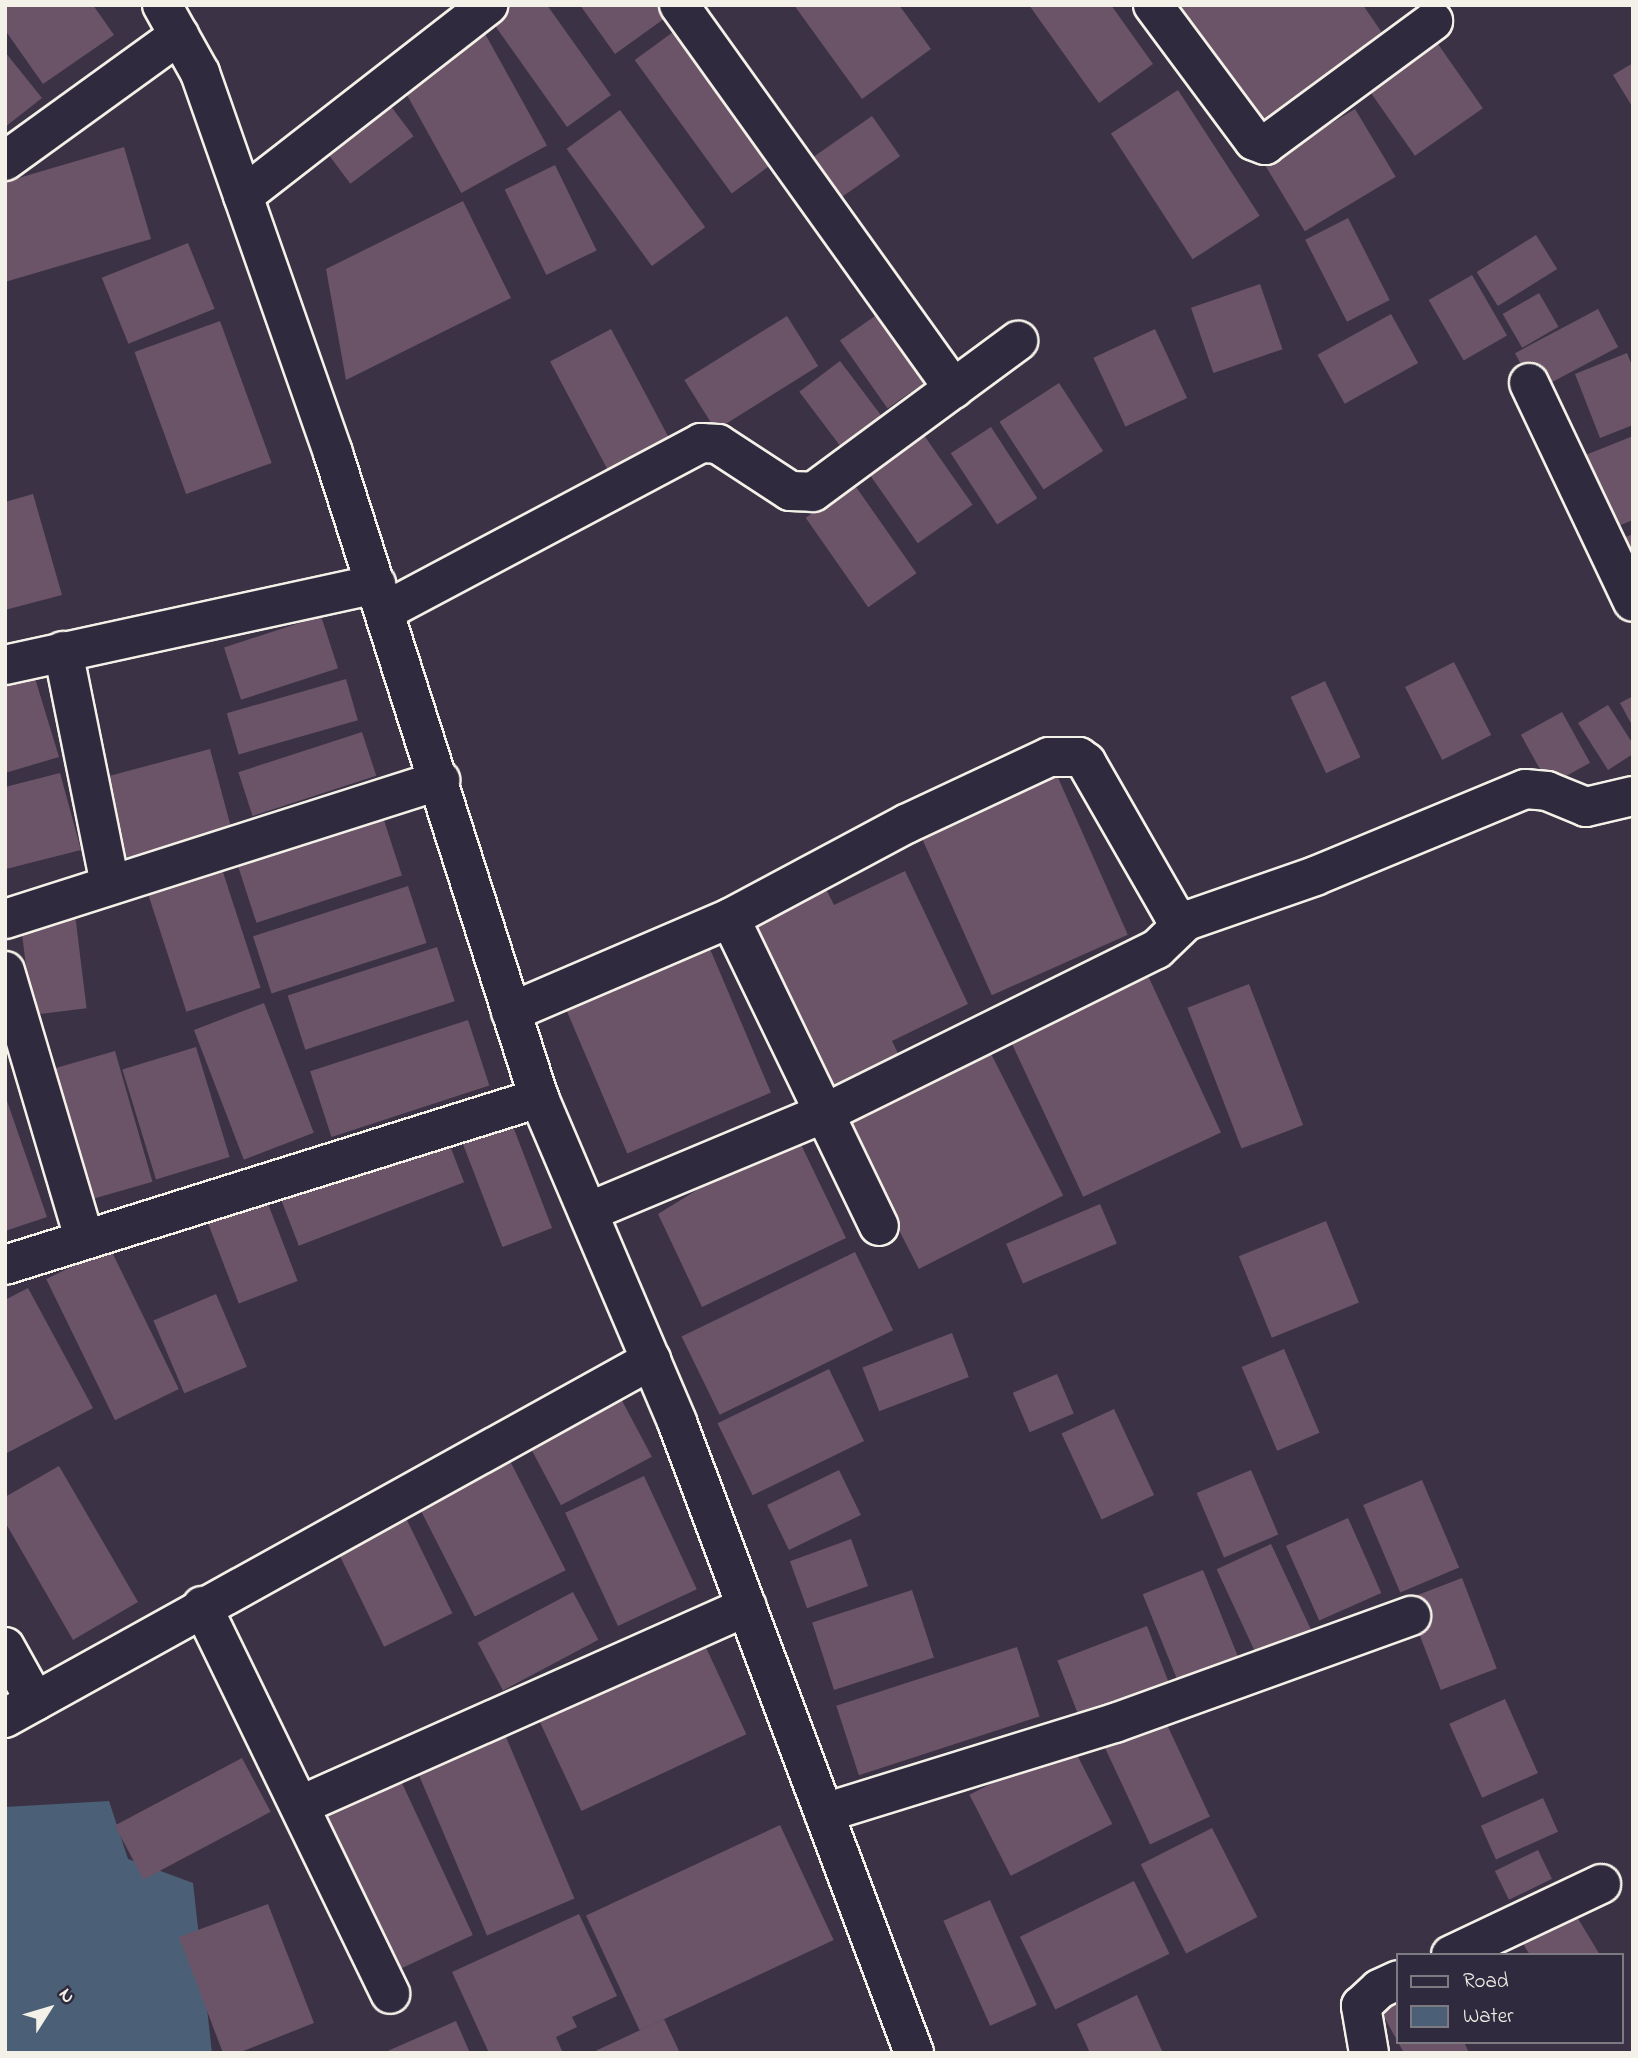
<!DOCTYPE html>
<html>
<head>
<meta charset="utf-8">
<style>
  body { margin:0 }
  #map { position:relative; width:1638px; height:2058px; overflow:hidden; background:#3b3245; font-family:"Indie Flower",sans-serif }
  div>[style] { position:absolute }
  [style*='--x'] { left:calc(var(--x)*1px); top:calc(var(--y)*1px); width:calc(var(--w)*1px); rotate:calc(var(--a)*1deg) }
  .water>* { inset:0; background:#4b6076 }
  .building>* { inset:0; background:#6b5467; transform-origin:0 0 }
  .roads { filter:drop-shadow(2px 0 #f4f1e8) drop-shadow(-2px 0 #f4f1e8) drop-shadow(0 2px #f4f1e8) drop-shadow(0 -2px #f4f1e8) }
  .minor>* { height:38px; margin:-19px; padding:0 19px; transform-origin:19px; border-radius:19px; background:#2f2a3d }
  .secondary>* { height:38px; margin:-19px; padding:0 19px; transform-origin:19px; border-radius:19px; background:#2f2a3d }
  span { translate:-50% -50%; white-space:nowrap; text-align:center; line-height:1.15; -webkit-text-stroke:5px #2f2a3d; paint-order:stroke }
  .frame { position:absolute; inset:0; border:7px solid #f4f1e8; pointer-events:none }
  .legend { position:absolute; left:1396px; top:1953px; width:228px; height:91px; box-sizing:border-box; background:#2f2a3d; border:2px solid #7e7a81; margin:0; padding:9px 12px; list-style:none; font-size:21px; color:#f4f1e8 }
  .legend li { display:flex; align-items:center; gap:14px; height:35px }
  .legend b { width:35px; border:2px solid #7e7a81 }
  .north { position:absolute; left:14px; top:1974px; width:70px; height:70px; -webkit-text-stroke:5px #2f2a3d; paint-order:stroke; rotate:53deg; font-size:19px; font-weight:700; line-height:28px; text-align:center; color:#f4f1e8 }
  .north::after { content:''; display:block; margin:auto; width:24px; height:32px; background:#f4f1e8; clip-path:polygon(50% 0,100% 100%,50% 72%,0 100%) }
</style>
</head>
<body>
<div id="map">
  <div class="water">
    <div style="clip-path:polygon(109px 1801px,128px 1859px,193px 1883px,212px 2053px,5px 2053px,5px 1807px)"></div>
  </div>
  <div class="building">
    <div style="clip-path:polygon(5px 5px,93px 5px,114px 35px,43px 84px,5px 30px)"></div>
    <div style="clip-path:polygon(512px 5px,547px 5px,611px 95px,567px 127px,491px 20px)"></div>
    <div style="clip-path:polygon(580px 5px,660px 5px,668px 16px,615px 54px)"></div>
    <div style="clip-path:polygon(794px 5px,899px 5px,931px 49px,862px 99px)"></div>
    <div style="clip-path:polygon(1029px 5px,1111px 5px,1153px 64px,1099px 103px)"></div>
    <div style="clip-path:polygon(1169px 5px,1363px 5px,1387px 40px,1254px 131px)"></div>
    <div style="left:680px;top:27px;width:165px;height:56px;rotate:54deg"></div>
    <div style="left:483px;top:30px;width:132px;height:98px;rotate:61deg"></div>
    <div style="left:1433px;top:37px;width:87px;height:83px;rotate:55deg"></div>
    <div style="clip-path:polygon(5px 52px,42px 98px,5px 127px)"></div>
    <div style="clip-path:polygon(1633px 63px,1633px 108px,1613px 75px)"></div>
    <div style="left:1178px;top:90px;width:150px;height:80px;rotate:57deg"></div>
    <div style="left:384px;top:97px;width:49px;height:79px;rotate:53deg"></div>
    <div style="left:1355px;top:109px;width:79px;height:106px;rotate:59deg"></div>
    <div style="left:620px;top:110px;width:145px;height:66px;rotate:54deg"></div>
    <div style="left:872px;top:116px;width:49px;height:90px;rotate:55deg"></div>
    <div style="clip-path:polygon(124px 147px,151px 239px,5px 282px,5px 182px)"></div>
    <div style="left:555px;top:165px;width:95px;height:56px;rotate:64deg"></div>
    <div style="clip-path:polygon(463px 201px,511px 298px,346px 380px,326px 269px)"></div>
    <div style="left:1348px;top:218px;width:92px;height:48px;rotate:63deg"></div>
    <div style="left:1536px;top:235px;width:40px;height:70px;rotate:58deg"></div>
    <div style="left:188px;top:243px;width:71px;height:93px;rotate:68deg"></div>
    <div style="left:1472px;top:275px;width:70px;height:50px;rotate:60deg"></div>
    <div style="left:1260px;top:284px;width:69px;height:73px;rotate:71deg"></div>
    <div style="left:1539px;top:293px;width:39px;height:42px;rotate:60deg"></div>
    <div style="left:885px;top:309px;width:83px;height:55px;rotate:55deg"></div>
    <div style="left:1598px;top:309px;width:43px;height:94px;rotate:62deg"></div>
    <div style="left:1391px;top:314px;width:56px;height:84px;rotate:61deg"></div>
    <div style="left:787px;top:316px;width:59px;height:121px;rotate:58deg"></div>
    <div style="left:220px;top:321px;width:151px;height:91px;rotate:70deg"></div>
    <div style="left:611px;top:329px;width:123px;height:69px;rotate:62deg"></div>
    <div style="left:1155px;top:329px;width:76px;height:68px;rotate:65deg"></div>
    <div style="clip-path:polygon(1627px 353px,1633px 368px,1633px 425px,1600px 438px,1575px 374px)"></div>
    <div style="left:840px;top:361px;width:79px;height:51px;rotate:53deg"></div>
    <div style="left:1059px;top:383px;width:81px;height:71px;rotate:57deg"></div>
    <div style="left:991px;top:427px;width:85px;height:48px;rotate:57deg"></div>
    <div style="left:921px;top:431px;width:90px;height:67px;rotate:55deg"></div>
    <div style="clip-path:polygon(1633px 436px,1633px 520px,1608px 530px,1578px 458px)"></div>
    <div style="left:854px;top:484px;width:109px;height:59px;rotate:55deg"></div>
    <div style="clip-path:polygon(33px 494px,62px 595px,5px 610px,5px 502px)"></div>
    <div style="clip-path:polygon(1633px 534px,1633px 588px,1613px 542px)"></div>
    <div style="left:321px;top:616px;width:55px;height:102px;rotate:72deg"></div>
    <div style="left:1454px;top:662px;width:82px;height:55px;rotate:63deg"></div>
    <div style="clip-path:polygon(31px 665px,59px 757px,5px 773px,5px 672px)"></div>
    <div style="left:346px;top:679px;width:43px;height:124px;rotate:74deg"></div>
    <div style="left:1325px;top:681px;width:84px;height:38px;rotate:65deg"></div>
    <div style="clip-path:polygon(1633px 696px,1633px 727px,1620px 703px)"></div>
    <div style="clip-path:polygon(1608px 705px,1633px 744px,1633px 754px,1608px 770px,1578px 723px)"></div>
    <div style="left:1562px;top:712px;width:58px;height:47px;rotate:61deg"></div>
    <div style="left:362px;top:732px;width:46px;height:130px;rotate:72deg"></div>
    <div style="left:210px;top:749px;width:86px;height:124px;rotate:75deg"></div>
    <div style="left:1051px;top:762px;width:189px;height:149px;rotate:66deg"></div>
    <div style="clip-path:polygon(60px 773px,81px 850px,6px 869px,5px 787px)"></div>
    <div style="left:380px;top:808px;width:71px;height:153px;rotate:72deg"></div>
    <div style="left:221px;top:866px;width:128px;height:78px;rotate:72deg"></div>
    <div style="clip-path:polygon(905px 871px,968px 1004px,892px 1041px,907px 1072px,838px 1105px,746px 911px,820px 877px,834px 905px)"></div>
    <div style="left:408px;top:886px;width:60px;height:163px;rotate:72deg"></div>
    <div style="left:75px;top:914px;width:95px;height:55px;rotate:83deg"></div>
    <div style="left:437px;top:947px;width:57px;height:157px;rotate:72deg"></div>
    <div style="left:710px;top:949px;width:156px;height:156px;rotate:67deg"></div>
    <div style="left:1142px;top:963px;width:187px;height:152px;rotate:65deg"></div>
    <div style="left:1249px;top:984px;width:151px;height:66px;rotate:69deg"></div>
    <div style="left:264px;top:1003px;width:139px;height:75px;rotate:69deg"></div>
    <div style="left:468px;top:1020px;width:69px;height:166px;rotate:72deg"></div>
    <div style="left:986px;top:1044px;width:170px;height:162px;rotate:63deg"></div>
    <div style="left:196px;top:1047px;width:115px;height:77px;rotate:73deg"></div>
    <div style="left:115px;top:1051px;width:136px;height:78px;rotate:74deg"></div>
    <div style="clip-path:polygon(5px 1095px,47px 1217px,5px 1231px)"></div>
    <div style="left:509px;top:1116px;width:120px;height:53px;rotate:69deg"></div>
    <div style="left:444px;top:1130px;width:56px;height:177px;rotate:69deg"></div>
    <div style="clip-path:polygon(794px 1130px,846px 1238px,702px 1307px,658px 1214px)"></div>
    <div style="left:265px;top:1196px;width:91px;height:63px;rotate:69deg"></div>
    <div style="left:1100px;top:1204px;width:43px;height:102px;rotate:67deg"></div>
    <div style="left:1326px;top:1221px;width:88px;height:94px;rotate:68deg"></div>
    <div style="left:110px;top:1248px;width:157px;height:71px;rotate:64deg"></div>
    <div style="left:855px;top:1252px;width:87px;height:193px;rotate:64deg"></div>
    <div style="clip-path:polygon(28px 1288px,93px 1408px,5px 1454px,5px 1300px)"></div>
    <div style="left:216px;top:1294px;width:79px;height:68px;rotate:67deg"></div>
    <div style="left:952px;top:1333px;width:47px;height:96px;rotate:69deg"></div>
    <div style="left:1284px;top:1349px;width:91px;height:46px;rotate:67deg"></div>
    <div style="left:829px;top:1369px;width:80px;height:124px;rotate:64deg"></div>
    <div style="left:1057px;top:1374px;width:43px;height:48px;rotate:67deg"></div>
    <div style="left:619px;top:1395px;width:70px;height:103px;rotate:62deg"></div>
    <div style="left:1114px;top:1409px;width:95px;height:58px;rotate:65deg"></div>
    <div style="left:508px;top:1457px;width:127px;height:102px;rotate:63deg"></div>
    <div style="clip-path:polygon(59px 1466px,138px 1602px,73px 1640px,5px 1522px,5px 1497px)"></div>
    <div style="left:839px;top:1470px;width:50px;height:80px;rotate:64deg"></div>
    <div style="left:1251px;top:1470px;width:70px;height:59px;rotate:67deg"></div>
    <div style="left:644px;top:1476px;width:125px;height:87px;rotate:65deg"></div>
    <div style="left:1422px;top:1480px;width:95px;height:64px;rotate:67deg"></div>
    <div style="left:402px;top:1510px;width:115px;height:76px;rotate:64deg"></div>
    <div style="left:1348px;top:1518px;width:82px;height:68px;rotate:66deg"></div>
    <div style="left:851px;top:1539px;width:50px;height:65px;rotate:70deg"></div>
    <div style="left:1271px;top:1544px;width:95px;height:60px;rotate:65deg"></div>
    <div style="left:1203px;top:1570px;width:104px;height:65px;rotate:68deg"></div>
    <div style="left:1462px;top:1578px;width:97px;height:60px;rotate:69deg"></div>
    <div style="left:912px;top:1590px;width:71px;height:105px;rotate:72deg"></div>
    <div style="left:573px;top:1592px;width:54px;height:108px;rotate:62deg"></div>
    <div style="left:1147px;top:1626px;width:67px;height:96px;rotate:69deg"></div>
    <div style="left:702px;top:1639px;width:105px;height:182px;rotate:65deg"></div>
    <div style="left:1017px;top:1647px;width:73px;height:190px;rotate:72deg"></div>
    <div style="left:1505px;top:1699px;width:81px;height:61px;rotate:66deg"></div>
    <div style="left:1163px;top:1716px;width:111px;height:66px;rotate:65deg"></div>
    <div style="left:503px;top:1730px;width:183px;height:95px;rotate:67deg"></div>
    <div style="left:1071px;top:1743px;width:91px;height:114px;rotate:63deg"></div>
    <div style="left:242px;top:1758px;width:61px;height:144px;rotate:62deg"></div>
    <div style="left:401px;top:1781px;width:170px;height:94px;rotate:65deg"></div>
    <div style="left:1543px;top:1798px;width:37px;height:68px;rotate:66deg"></div>
    <div style="left:780px;top:1825px;width:127px;height:214px;rotate:65deg"></div>
    <div style="left:1212px;top:1828px;width:100px;height:80px;rotate:63deg"></div>
    <div style="left:1538px;top:1850px;width:32px;height:48px;rotate:64deg"></div>
    <div style="left:1134px;top:1881px;width:81px;height:127px;rotate:64deg"></div>
    <div style="left:990px;top:1900px;width:115px;height:51px;rotate:66deg"></div>
    <div style="clip-path:polygon(268px 1904px,314px 2023px,238px 2053px,223px 2053px,179px 1937px)"></div>
    <div style="clip-path:polygon(1571px 1907px,1600px 1955px,1530px 1955px,1520px 1939px)"></div>
    <div style="clip-path:polygon(579px 1914px,617px 1996px,572px 2017px,577px 2027px,556px 2037px,563px 2053px,489px 2053px,452px 1972px)"></div>
    <div style="clip-path:polygon(1137px 1995px,1163px 2053px,1090px 2053px,1077px 2024px)"></div>
    <div style="clip-path:polygon(1398px 1995px,1398px 2042px,1464px 2042px,1469px 2053px,1404px 2053px,1378px 2006px)"></div>
    <div style="clip-path:polygon(664px 2019px,680px 2053px,591px 2053px)"></div>
    <div style="clip-path:polygon(456px 2021px,470px 2053px,383px 2053px)"></div>
  </div>
  <div class="roads">
    <div class="minor">
      <div style="--x:679;--y:5;--w:472;--a:54.4"></div>
      <div style="--x:1153;--y:5;--w:169;--a:53.4"></div>
      <div style="--x:1254;--y:141;--w:12;--a:20"></div>
      <div style="--x:1265;--y:145;--w:209;--a:-36.4"></div>
      <div style="--x:5;--y:161;--w:215;--a:-35.9"></div>
      <div style="--x:243;--y:196;--w:311;--a:-37.9"></div>
      <div style="--x:1529;--y:383;--w:242;--a:64.6"></div>
      <div style="--x:385;--y:611;--w:358;--a:-28"></div>
      <div style="--x:701;--y:443;--w:17;--a:3"></div>
      <div style="--x:718;--y:444;--w:86;--a:33.1"></div>
      <div style="--x:790;--y:491;--w:23;--a:2"></div>
      <div style="--x:813;--y:492;--w:255;--a:-36.4"></div>
      <div style="--x:63;--y:651;--w:238;--a:78.6"></div>
      <div style="--x:5;--y:665;--w:380;--a:-12.3"></div>
      <div style="--x:730;--y:918;--w:342;--a:64.2"></div>
      <div style="--x:5;--y:919;--w:457;--a:-17.7"></div>
      <div style="--x:5;--y:971;--w:278;--a:73.5"></div>
      <div style="--x:511;--y:1012;--w:238;--a:-23.2"></div>
      <div style="--x:730;--y:918;--w:200;--a:-28.1"></div>
      <div style="--x:906;--y:824;--w:158;--a:-25.1"></div>
      <div style="--x:1049;--y:757;--w:30;--a:0"></div>
      <div style="--x:1079;--y:757;--w:9;--a:36"></div>
      <div style="--x:1086;--y:762;--w:175;--a:60.2"></div>
      <div style="--x:1173;--y:914;--w:15;--a:28"></div>
      <div style="--x:1186;--y:921;--w:137;--a:-19.2"></div>
      <div style="--x:1315;--y:876;--w:227;--a:-22.5"></div>
      <div style="--x:1525;--y:789;--w:22;--a:5"></div>
      <div style="--x:1547;--y:791;--w:42;--a:22.3"></div>
      <div style="--x:1586;--y:807;--w:48;--a:-13.2"></div>
      <div style="--x:588;--y:1212;--w:257;--a:-22.7"></div>
      <div style="--x:825;--y:1113;--w:370;--a:-26.3"></div>
      <div style="--x:1157;--y:949;--w:40;--a:-44"></div>
      <div style="--x:5;--y:1265;--w:560;--a:-17.37"></div>
      <div style="--x:202;--y:1606;--w:431;--a:64.1"></div>
      <div style="--x:5;--y:1647;--w:62;--a:60.9"></div>
      <div style="--x:5;--y:1718;--w:739;--a:-28.99"></div>
      <div style="--x:301;--y:1805;--w:488;--a:-24"></div>
      <div style="--x:824;--y:1813;--w:305;--a:-17.2"></div>
      <div style="--x:1115;--y:1723;--w:315;--a:-19.9"></div>
      <div style="--x:1451;--y:1955;--w:166;--a:-25.3"></div>
      <div style="--x:1369;--y:2053;--w:48;--a:-99.7"></div>
      <div style="--x:1361;--y:2006;--w:25;--a:-43"></div>
      <div style="--x:1379;--y:1989;--w:21;--a:-25"></div>
    </div>
    <div class="secondary">
      <div style="--x:162;--y:5;--w:78;--a:60.8"></div>
      <div style="--x:200;--y:73;--w:403;--a:70.7"></div>
      <div style="--x:333;--y:453;--w:677;--a:72.29"></div>
      <div style="--x:539;--y:1098;--w:352;--a:66.9"></div>
      <div style="--x:677;--y:1422;--w:674;--a:69.41"></div>
    </div>
  </div>
  <div class="frame"></div>
  <ul class="legend">
  <li><b style="height:9px;background:#2f2a3d"></b>Road</li>
  <li><b style="height:19px;background:#4b6076"></b>Water</li>
  </ul>
  <div class="north">N</div>
</div>
</body>
</html>
